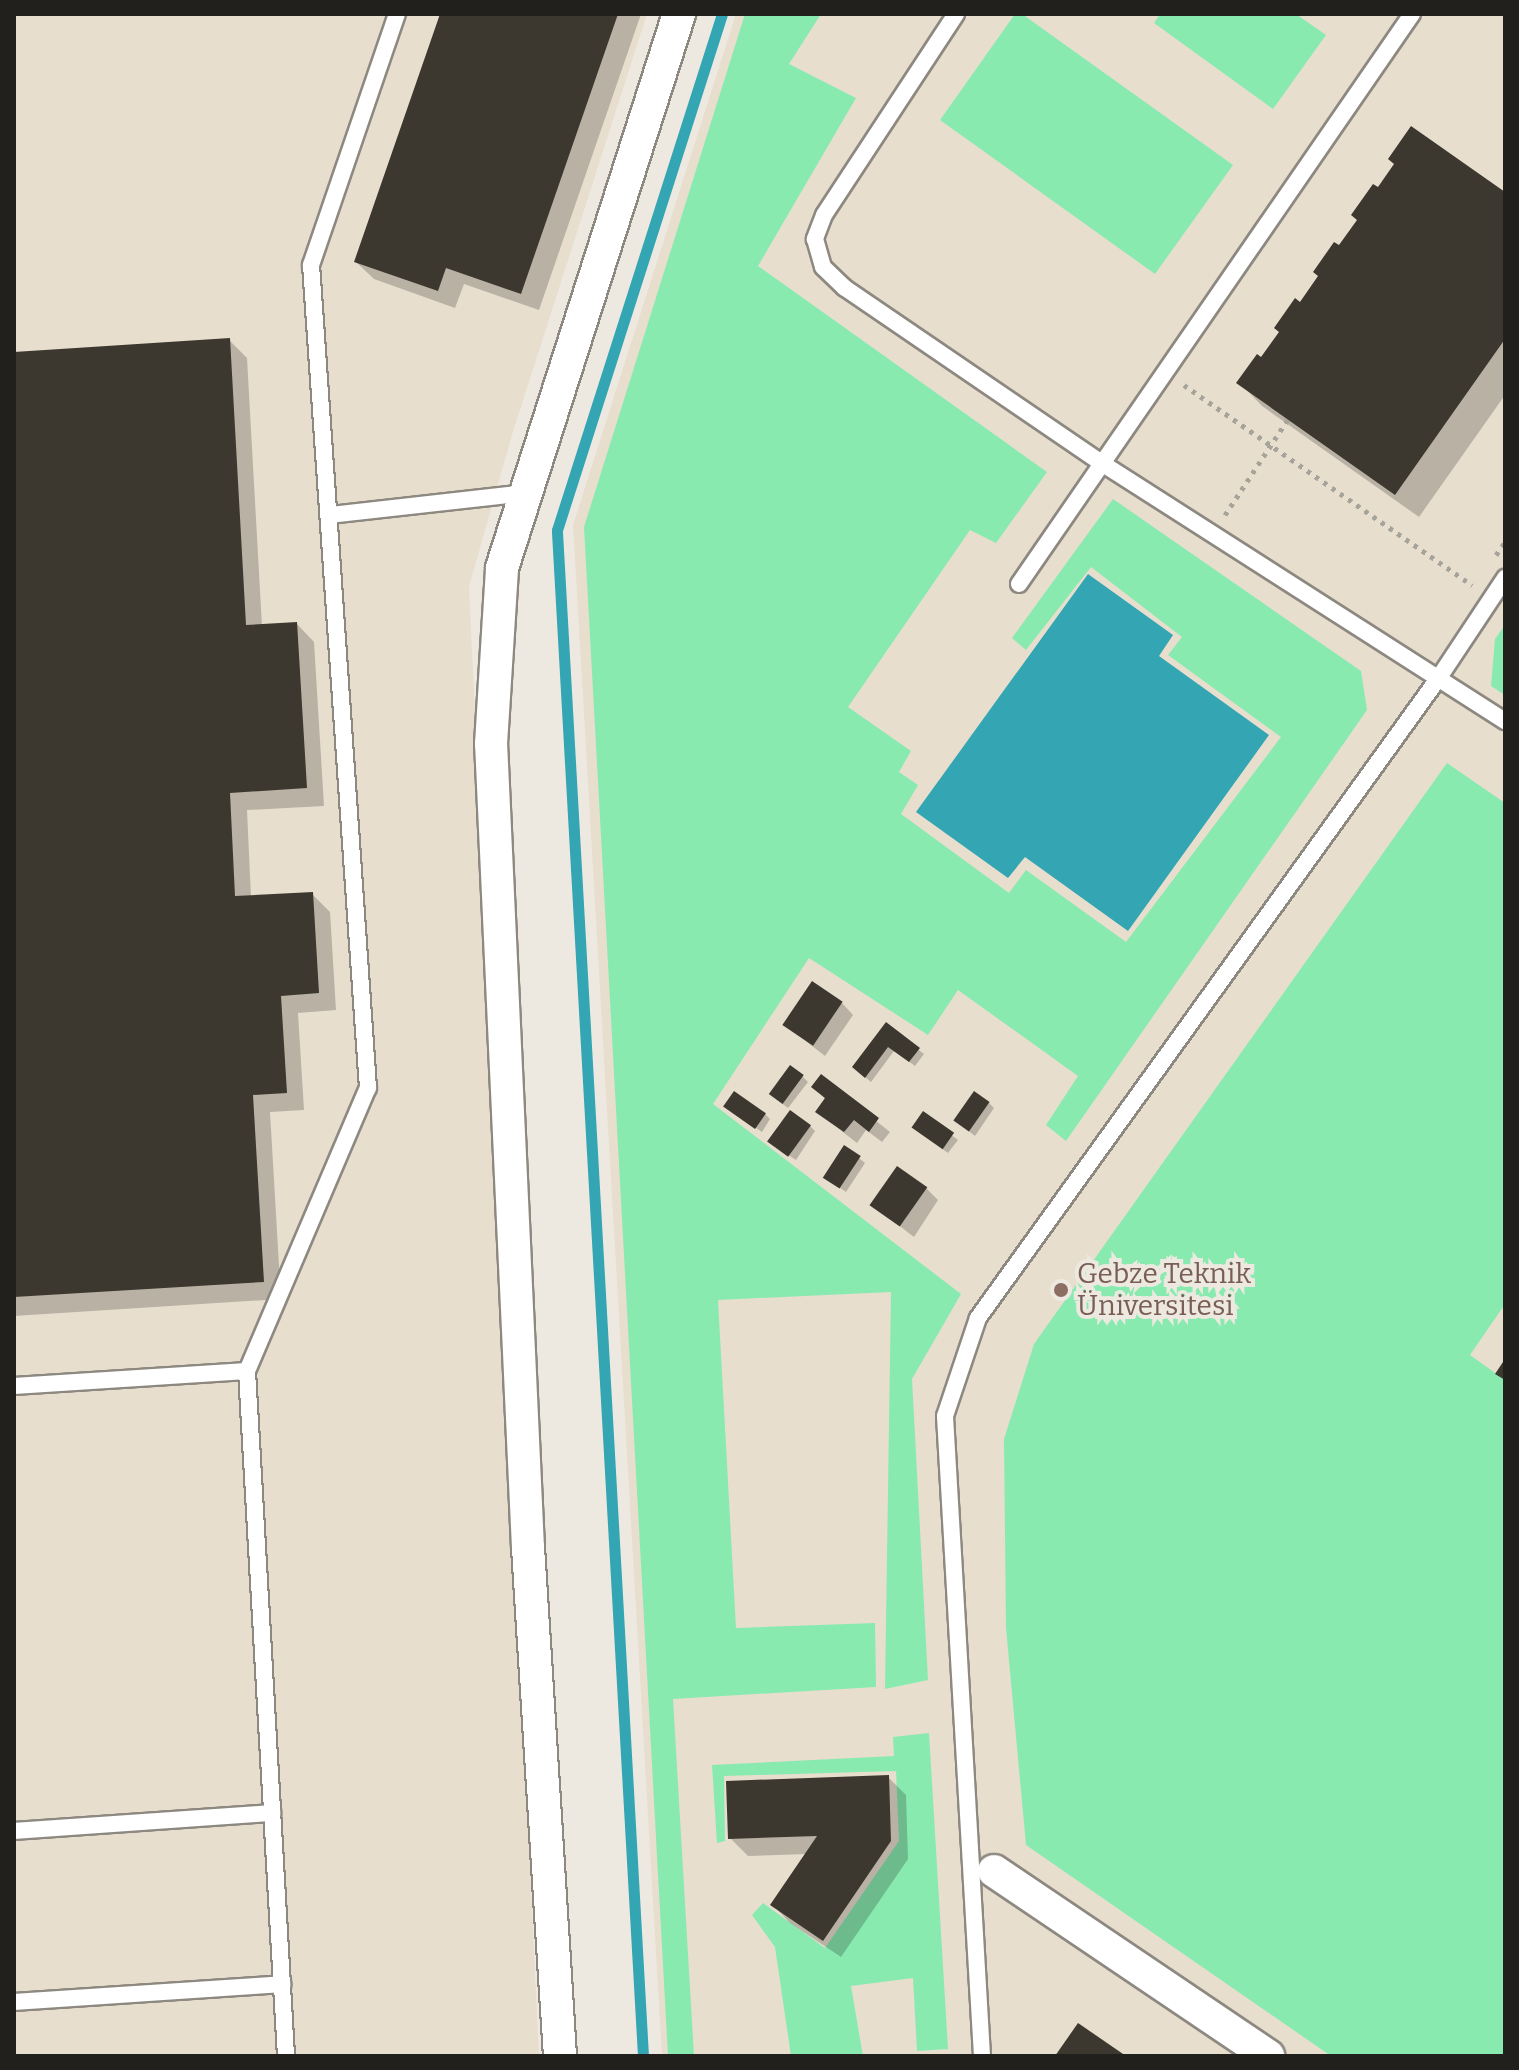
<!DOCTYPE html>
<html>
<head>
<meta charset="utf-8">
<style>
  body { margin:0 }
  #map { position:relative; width:1519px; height:2070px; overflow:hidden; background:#eee9e0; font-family:Bitter,serif }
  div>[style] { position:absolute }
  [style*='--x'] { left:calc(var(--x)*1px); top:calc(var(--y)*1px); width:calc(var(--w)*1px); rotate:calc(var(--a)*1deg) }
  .built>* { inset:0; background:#e7dece }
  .green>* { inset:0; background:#89eab0 }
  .water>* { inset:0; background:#33a5b3 }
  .shadow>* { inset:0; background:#0003 }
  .stream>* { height:11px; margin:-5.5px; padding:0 5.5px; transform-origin:5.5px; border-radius:5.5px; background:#33a5b3 }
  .building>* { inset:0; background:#3c3830; transform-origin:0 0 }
  .path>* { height:5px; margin-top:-2.5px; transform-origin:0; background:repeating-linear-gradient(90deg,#a6a39b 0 4px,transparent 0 10px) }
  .roads { filter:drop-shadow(2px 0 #8d8880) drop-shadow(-2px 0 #8d8880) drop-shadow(0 2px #8d8880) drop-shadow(0 -2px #8d8880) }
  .lane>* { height:16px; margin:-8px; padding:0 8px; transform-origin:8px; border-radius:8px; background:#fff }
  .street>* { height:32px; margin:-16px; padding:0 16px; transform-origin:16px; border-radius:16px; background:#fff }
  .dots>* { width:22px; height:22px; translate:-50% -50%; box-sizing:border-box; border:4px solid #eee9e0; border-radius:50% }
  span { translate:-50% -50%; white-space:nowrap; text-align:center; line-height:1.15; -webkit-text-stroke:8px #eee9e0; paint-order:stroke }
  .education-label { font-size:28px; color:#785e54 }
  .left { translate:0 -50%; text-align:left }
  .frame { position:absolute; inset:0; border:16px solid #21201c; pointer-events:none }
</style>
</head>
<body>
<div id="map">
  <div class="built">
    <div style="clip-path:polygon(14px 14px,647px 14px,512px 435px,469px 587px,539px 2056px,14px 2056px)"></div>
    <div style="clip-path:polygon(736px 14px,1505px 14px,1505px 2056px,662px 2056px,573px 525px)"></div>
  </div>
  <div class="green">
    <div style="clip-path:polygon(745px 14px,821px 14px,789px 64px,856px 98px,758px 266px,1047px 472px,996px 543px,970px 530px,848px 707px,911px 751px,899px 772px,918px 785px,901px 814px,1009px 893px,1026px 870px,1126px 942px,1281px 737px,1168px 655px,1182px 637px,1091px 567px,1026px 650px,1012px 638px,1113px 499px,1361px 671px,1367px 710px,1066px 1141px,1046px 1125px,1078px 1076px,958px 990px,928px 1035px,809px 958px,713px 1104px,961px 1294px,912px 1379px,928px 1680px,885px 1689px,891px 1292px,718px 1300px,736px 1628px,875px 1623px,876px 1687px,673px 1699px,694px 2056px,668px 2056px,584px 527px)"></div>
    <div style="clip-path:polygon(1015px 14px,1022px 14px,1233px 165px,1155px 274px,940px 120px)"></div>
    <div style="clip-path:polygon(1160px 14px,1296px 14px,1326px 35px,1273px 109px,1154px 23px)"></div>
    <div style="clip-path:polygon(1505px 625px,1505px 695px,1491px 686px,1495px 639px)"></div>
    <div style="clip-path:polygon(1447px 763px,1505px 803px,1505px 1304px,1470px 1355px,1505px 1380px,1505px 2056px,1331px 2056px,1026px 1845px,1006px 1628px,1004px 1439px,1034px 1344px)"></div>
    <div style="clip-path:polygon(929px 1733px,948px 2049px,917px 2051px,913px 1978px,851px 1986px,863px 2056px,791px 2056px,775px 1947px,752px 1915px,763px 1903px,825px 1948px,899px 1841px,896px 1771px,724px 1776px,725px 1841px,717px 1843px,712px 1765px,894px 1756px,893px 1737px)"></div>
  </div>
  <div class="water">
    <div style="clip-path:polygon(1088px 574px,1173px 635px,1159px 656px,1269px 735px,1128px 931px,1025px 857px,1008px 878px,916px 812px)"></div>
  </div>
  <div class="shadow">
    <div style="clip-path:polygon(442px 14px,641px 14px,539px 310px,464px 284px,455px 308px,374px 279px,356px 262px)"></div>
    <div style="clip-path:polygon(1505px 194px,1505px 395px,1419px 517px,1262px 406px,1239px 382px,1262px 360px,1339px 248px)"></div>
    <div style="clip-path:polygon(229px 340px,247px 358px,262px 626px,297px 624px,314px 642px,324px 806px,247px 810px,251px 897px,312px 894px,330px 912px,336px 1010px,298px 1013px,304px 1110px,270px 1112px,281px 1299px,14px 1316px,14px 354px)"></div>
    <div style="clip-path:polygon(842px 1003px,853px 1015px,825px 1056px,785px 1025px)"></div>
    <div style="clip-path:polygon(886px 1025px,924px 1054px,915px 1066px,894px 1051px,871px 1082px,860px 1073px)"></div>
    <div style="clip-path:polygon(802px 1076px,808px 1082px,788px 1108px,776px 1099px)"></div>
    <div style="clip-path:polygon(821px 1077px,890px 1132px,882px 1142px,866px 1130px,857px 1143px,817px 1112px,826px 1100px,814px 1087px)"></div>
    <div style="clip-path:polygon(989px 1103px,994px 1108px,975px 1136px,962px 1126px)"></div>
    <div style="clip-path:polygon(731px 1111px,765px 1114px,770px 1119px,762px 1132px)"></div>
    <div style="clip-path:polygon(924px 1114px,958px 1140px,948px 1153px,920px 1133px)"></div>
    <div style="clip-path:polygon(810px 1126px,815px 1131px,796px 1160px,776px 1147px)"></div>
    <div style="clip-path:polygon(859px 1158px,865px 1163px,846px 1192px,826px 1178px)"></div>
    <div style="clip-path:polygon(926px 1188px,938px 1200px,914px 1237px,872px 1205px)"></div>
    <div style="clip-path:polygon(888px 1777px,906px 1795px,908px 1859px,841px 1957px,790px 1923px,773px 1905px,807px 1854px,748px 1856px,730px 1838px)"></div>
  </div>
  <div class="stream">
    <div style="--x:643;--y:2056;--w:1528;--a:-93.23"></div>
    <div style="--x:557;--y:530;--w:542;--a:-72.27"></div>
  </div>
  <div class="building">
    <div style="clip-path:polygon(440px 14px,618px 14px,521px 294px,446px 268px,438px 291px,354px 262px)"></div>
    <div style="clip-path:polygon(1411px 126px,1505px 192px,1505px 339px,1395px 495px,1236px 383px,1257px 354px,1261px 357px,1279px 332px,1274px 328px,1295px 298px,1300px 302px,1318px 276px,1313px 272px,1334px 242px,1339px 245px,1357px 220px,1351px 215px,1373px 184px,1378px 187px,1394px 164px,1388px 159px)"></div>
    <div style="clip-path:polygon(230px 338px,246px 625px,297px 622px,307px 788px,230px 793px,235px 896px,313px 892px,319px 993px,281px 996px,287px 1093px,253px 1095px,264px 1282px,14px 1297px,14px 352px)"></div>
    <div style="left:812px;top:981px;width:37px;height:53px;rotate:34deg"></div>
    <div style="clip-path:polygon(886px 1022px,920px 1048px,909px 1062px,888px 1047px,865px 1078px,852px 1067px)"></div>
    <div style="left:790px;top:1065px;width:17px;height:36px;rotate:36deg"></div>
    <div style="clip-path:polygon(821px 1074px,879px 1118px,869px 1132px,854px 1120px,844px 1132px,815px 1112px,825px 1098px,811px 1087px)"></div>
    <div style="left:734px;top:1091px;width:39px;height:19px;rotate:35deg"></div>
    <div style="left:974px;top:1091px;width:19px;height:36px;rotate:35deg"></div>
    <div style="left:790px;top:1110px;width:26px;height:39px;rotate:36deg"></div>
    <div style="left:923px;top:1111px;width:38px;height:20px;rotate:35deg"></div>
    <div style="left:844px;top:1145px;width:20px;height:39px;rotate:33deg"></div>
    <div style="left:897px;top:1166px;width:37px;height:48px;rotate:35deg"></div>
    <div style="clip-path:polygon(1505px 1359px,1505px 1380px,1495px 1374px)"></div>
    <div style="clip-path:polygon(889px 1775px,891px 1841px,823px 1941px,770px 1905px,817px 1836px,728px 1839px,726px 1781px)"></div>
    <div style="clip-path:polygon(1078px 2023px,1126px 2056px,1055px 2056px)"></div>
  </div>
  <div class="path">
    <div style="--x:1184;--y:385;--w:351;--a:34.8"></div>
    <div style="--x:1225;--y:515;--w:115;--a:-56.7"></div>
    <div style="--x:1496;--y:555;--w:16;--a:-55"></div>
  </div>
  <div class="roads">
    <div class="lane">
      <div style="--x:956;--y:14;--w:240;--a:123.3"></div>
      <div style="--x:824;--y:215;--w:26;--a:111"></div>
      <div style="--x:815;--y:239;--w:29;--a:74"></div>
      <div style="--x:823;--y:267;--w:30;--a:44"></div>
      <div style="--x:845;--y:288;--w:309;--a:34.3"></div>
      <div style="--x:1100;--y:462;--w:481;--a:32.6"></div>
      <div style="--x:330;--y:515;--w:196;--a:-6.4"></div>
      <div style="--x:1019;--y:584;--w:692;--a:-55.41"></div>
      <div style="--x:14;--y:1386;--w:233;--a:-3.7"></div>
      <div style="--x:14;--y:1831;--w:259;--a:-4"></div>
      <div style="--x:14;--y:2002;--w:269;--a:-3.8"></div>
      <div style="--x:286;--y:2056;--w:686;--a:-93.26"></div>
      <div style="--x:247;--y:1371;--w:308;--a:-66.9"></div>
      <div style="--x:368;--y:1088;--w:825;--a:-93.96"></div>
      <div style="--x:311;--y:265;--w:265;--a:-71.1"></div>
      <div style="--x:982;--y:2056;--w:641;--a:-93.31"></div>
      <div style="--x:945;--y:1416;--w:103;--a:-71.4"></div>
      <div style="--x:978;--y:1318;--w:791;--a:-54.26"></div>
      <div style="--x:1440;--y:676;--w:118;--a:-56.4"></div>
    </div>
    <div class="street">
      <div style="--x:994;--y:1871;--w:331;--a:34"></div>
      <div style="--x:560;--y:2056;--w:509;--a:-93.6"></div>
      <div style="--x:528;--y:1548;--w:805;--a:-92.63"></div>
      <div style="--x:491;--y:744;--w:176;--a:-86.4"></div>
      <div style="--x:502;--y:568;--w:582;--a:-72.28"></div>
    </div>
  </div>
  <div class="dots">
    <div style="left:1061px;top:1290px;background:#8d6e63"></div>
  </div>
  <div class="education-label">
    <span class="left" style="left:1077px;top:1290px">Gebze Teknik<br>Üniversitesi</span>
  </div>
  <div class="frame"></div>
</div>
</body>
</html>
